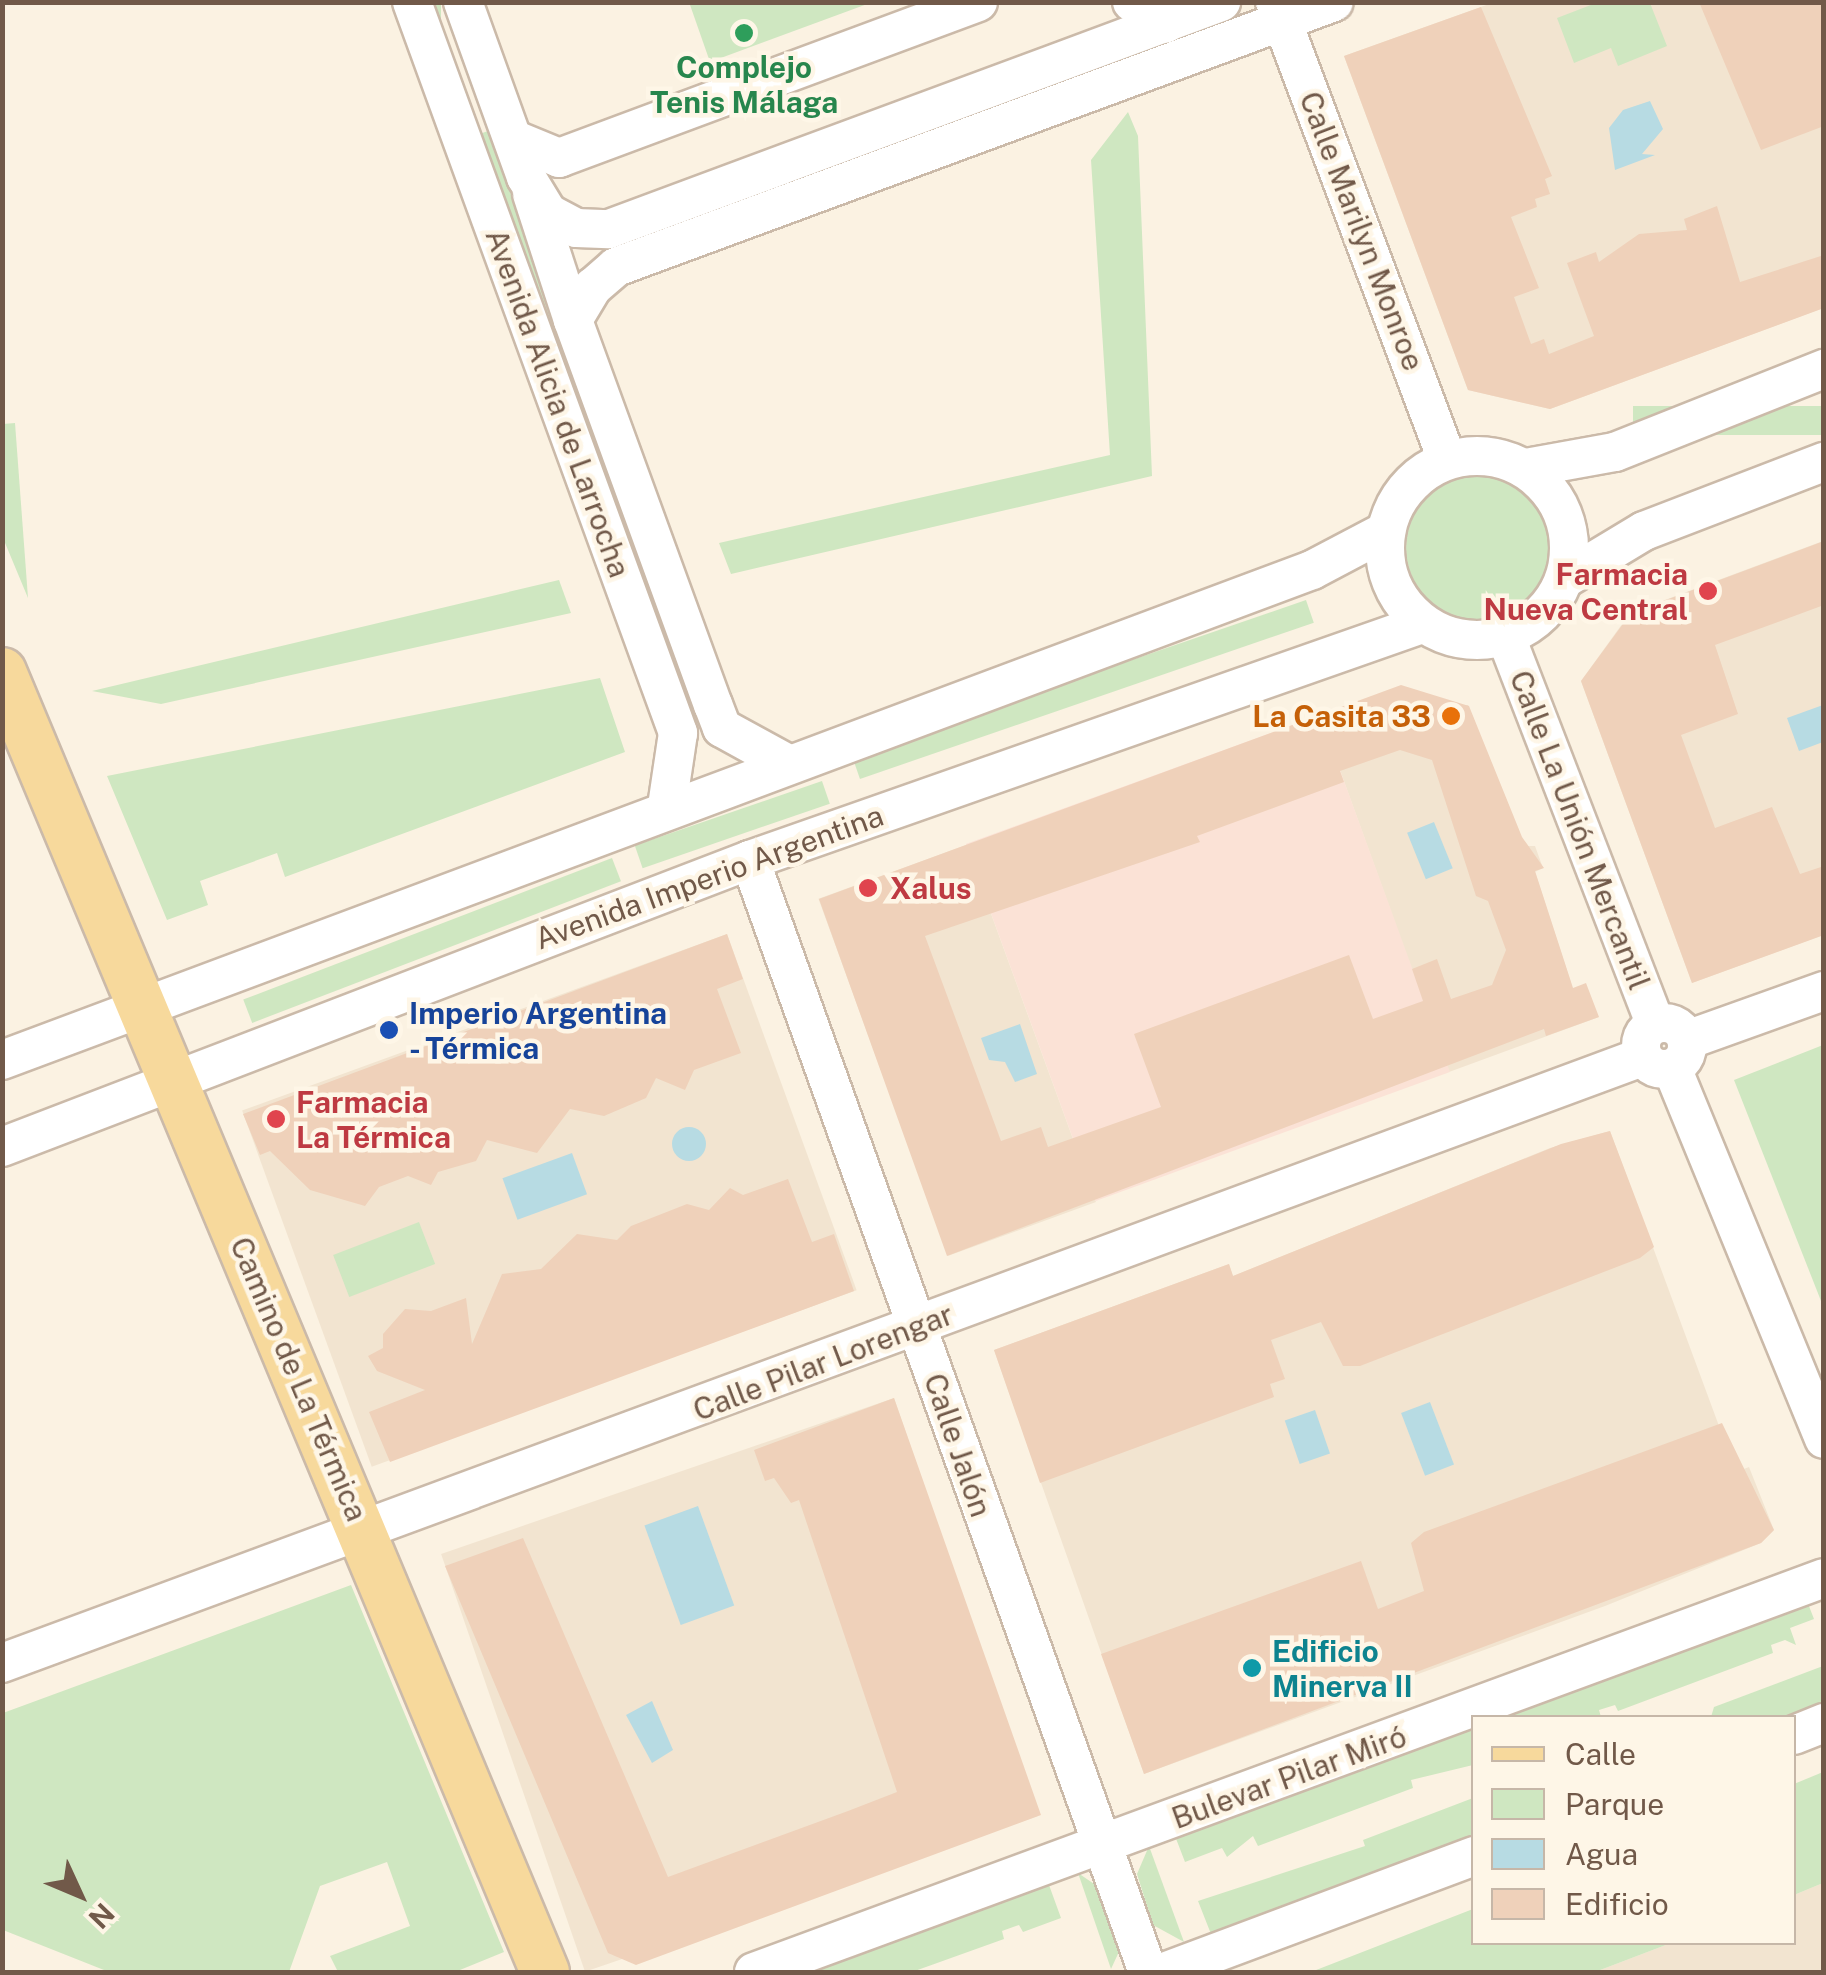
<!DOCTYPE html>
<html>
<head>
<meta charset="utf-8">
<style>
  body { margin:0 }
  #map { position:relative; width:1826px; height:1975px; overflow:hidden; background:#fbf2e2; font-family:"Public Sans",sans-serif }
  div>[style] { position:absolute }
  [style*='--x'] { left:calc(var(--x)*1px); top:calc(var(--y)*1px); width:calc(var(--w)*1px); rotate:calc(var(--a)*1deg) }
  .residential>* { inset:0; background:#f2e4d0; transform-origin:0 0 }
  .commercial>* { inset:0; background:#fbe2d6; transform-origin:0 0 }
  .green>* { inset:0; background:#cfe7c1; transform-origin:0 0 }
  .round { border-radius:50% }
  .water>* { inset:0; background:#b7dbe3; transform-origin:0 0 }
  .building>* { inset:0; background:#efd1ba }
  .roads { filter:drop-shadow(2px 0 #cbbaa9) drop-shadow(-2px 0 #cbbaa9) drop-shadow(0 2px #cbbaa9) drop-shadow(0 -2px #cbbaa9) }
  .minor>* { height:38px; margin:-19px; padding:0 19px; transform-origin:19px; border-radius:19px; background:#fff }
  .minor>.ring { margin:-19px; padding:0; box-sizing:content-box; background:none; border:38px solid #fff; border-radius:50% }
  .major>* { height:48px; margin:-24px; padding:0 24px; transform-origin:24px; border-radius:24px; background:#f7d99c }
  .dots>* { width:28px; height:28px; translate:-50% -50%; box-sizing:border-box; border:5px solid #fef6e7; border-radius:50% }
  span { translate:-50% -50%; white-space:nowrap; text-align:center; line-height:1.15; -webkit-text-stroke:9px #fef6e7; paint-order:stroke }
  .leisure-label { font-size:30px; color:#27864d; font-weight:700 }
  .street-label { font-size:30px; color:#715949 }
  .health-label { font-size:30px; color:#be3a42; font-weight:700 }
  .right { translate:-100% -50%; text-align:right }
  .left { translate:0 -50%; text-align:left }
  .food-label { font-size:30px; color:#c56008; font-weight:700 }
  .transit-label { font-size:30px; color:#164399; font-weight:700 }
  .culture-label { font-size:30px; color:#0d838f; font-weight:700 }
  .frame { position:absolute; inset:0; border:5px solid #715949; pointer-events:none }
  .legend { position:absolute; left:1471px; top:1715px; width:325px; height:230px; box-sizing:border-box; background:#fef6e7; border:2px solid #c6b7a8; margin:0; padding:12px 18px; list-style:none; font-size:30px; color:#715949 }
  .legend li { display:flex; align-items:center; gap:20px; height:50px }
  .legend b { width:50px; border:2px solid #c6b7a8 }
  .north { position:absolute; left:30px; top:1845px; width:100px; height:100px; -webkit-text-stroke:8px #fef6e7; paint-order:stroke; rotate:134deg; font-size:28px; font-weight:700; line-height:40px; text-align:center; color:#715949 }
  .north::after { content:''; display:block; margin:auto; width:35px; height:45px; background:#715949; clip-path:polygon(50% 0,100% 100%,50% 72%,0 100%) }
</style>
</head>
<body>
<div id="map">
  <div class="residential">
    <div style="clip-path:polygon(1492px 3px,1823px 3px,1823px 308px,1550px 409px,1468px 390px,1344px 56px)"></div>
    <div style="clip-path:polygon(1823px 541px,1823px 935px,1692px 983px,1581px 681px,1630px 613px)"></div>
    <div style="clip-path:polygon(1468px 705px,1525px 846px,1535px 846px,1543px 868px,1535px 872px,1571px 983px,1556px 988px,1599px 1017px,1449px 1072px,1320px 715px)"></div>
    <div style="left:966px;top:845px;width:380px;height:157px;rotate:70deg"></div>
    <div style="left:727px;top:934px;width:379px;height:516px;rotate:70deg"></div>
    <div style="clip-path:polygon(1610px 1131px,1736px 1472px,1749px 1467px,1774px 1530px,1761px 1543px,1605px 1606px,1144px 1774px,994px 1350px,1229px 1264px,1233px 1276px,1550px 1148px)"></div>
    <div style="left:894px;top:1398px;width:442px;height:479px;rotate:71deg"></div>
    <div style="clip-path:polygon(1823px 1883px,1823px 1972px,1595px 1972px,1671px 1943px,1794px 1942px,1794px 1895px)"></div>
  </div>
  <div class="commercial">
    <div style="left:1320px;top:715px;width:380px;height:377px;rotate:70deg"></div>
  </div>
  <div class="green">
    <div style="clip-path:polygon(689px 2px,870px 2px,870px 3px,710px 62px)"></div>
    <div style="left:430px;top:3px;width:11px;height:112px"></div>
    <div style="clip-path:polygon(1596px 3px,1650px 3px,1667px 46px,1618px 66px,1611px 48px,1574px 63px,1557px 18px)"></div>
    <div style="clip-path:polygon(1128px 112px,1138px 136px,1152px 476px,731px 574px,719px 543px,1110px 455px,1091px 160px)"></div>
    <div style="left:488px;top:131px;width:598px;height:12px;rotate:70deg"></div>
    <div style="left:1823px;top:406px;width:29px;height:190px;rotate:90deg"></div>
    <div style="clip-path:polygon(15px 423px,28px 598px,3px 538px,3px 424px)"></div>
    <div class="round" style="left:1406px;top:476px;width:144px;height:144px"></div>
    <div style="clip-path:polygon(559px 580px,571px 613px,161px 704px,92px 691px)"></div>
    <div style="left:1306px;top:600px;width:24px;height:480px;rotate:71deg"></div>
    <div style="clip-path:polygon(600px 678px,625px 752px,285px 877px,277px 853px,200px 881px,208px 905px,167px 920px,107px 776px)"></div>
    <div style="left:822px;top:781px;width:24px;height:198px;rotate:71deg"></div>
    <div style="left:612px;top:858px;width:25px;height:395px;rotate:69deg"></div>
    <div style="clip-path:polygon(1823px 1045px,1823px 1306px,1734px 1080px)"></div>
    <div style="left:419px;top:1222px;width:45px;height:92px;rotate:69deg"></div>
    <div style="clip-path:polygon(351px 1585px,504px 1952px,455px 1972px,338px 1972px,330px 1956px,410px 1926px,387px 1862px,320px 1886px,289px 1972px,109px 1972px,3px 1930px,3px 1713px)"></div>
    <div style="clip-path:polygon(1807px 1601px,1814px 1619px,1790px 1628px,1796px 1645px,1785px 1640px,1771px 1645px,1773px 1653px,1618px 1711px,1615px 1705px,1599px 1710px,1601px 1717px,1494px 1718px)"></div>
    <div style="clip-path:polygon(1823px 1666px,1823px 1703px,1785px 1717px,1711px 1717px,1714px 1707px)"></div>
    <div style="clip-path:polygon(1473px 1725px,1473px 1765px,1411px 1780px,1413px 1788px,1258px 1846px,1253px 1836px,1227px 1857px,1222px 1848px,1185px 1862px,1175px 1836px)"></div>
    <div style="clip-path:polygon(1823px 1772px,1823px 1883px,1794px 1895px,1794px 1784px)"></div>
    <div style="clip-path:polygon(1473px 1798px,1473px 1835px,1211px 1934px,1198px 1901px,1365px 1846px,1363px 1840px)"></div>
    <div style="clip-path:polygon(1149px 1846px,1184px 1942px,1153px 1925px,1137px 1874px)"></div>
    <div style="clip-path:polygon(1078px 1873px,1103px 1890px,1123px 1943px,1111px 1969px)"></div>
    <div style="clip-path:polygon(1049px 1885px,1061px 1918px,1023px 1932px,1019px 1925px,1002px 1931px,1004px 1939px,912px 1972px,812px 1972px)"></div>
    <div style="clip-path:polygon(1473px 1909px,1474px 1942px,1671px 1943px,1595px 1972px,1311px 1972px)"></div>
  </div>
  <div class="water">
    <div style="clip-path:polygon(1650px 101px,1663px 129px,1642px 154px,1655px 155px,1615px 170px,1609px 128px,1623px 110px)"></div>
    <div style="clip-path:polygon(1823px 705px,1823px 742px,1799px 751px,1787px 718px)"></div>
    <div style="left:1434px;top:822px;width:50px;height:29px;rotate:68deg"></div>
    <div style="clip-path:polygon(1020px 1024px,1037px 1074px,1015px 1082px,1005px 1062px,989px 1060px,981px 1038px)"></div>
    <div class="round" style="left:672px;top:1127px;width:34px;height:34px"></div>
    <div style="left:572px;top:1153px;width:44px;height:74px;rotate:70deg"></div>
    <div style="left:1430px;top:1402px;width:67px;height:31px;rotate:69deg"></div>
    <div style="left:1315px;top:1410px;width:46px;height:32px;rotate:71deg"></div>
    <div style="left:698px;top:1506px;width:106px;height:57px;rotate:70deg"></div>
    <div style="clip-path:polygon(652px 1701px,673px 1750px,652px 1763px,626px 1715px)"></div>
  </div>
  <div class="building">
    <div style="clip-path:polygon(1699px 2px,1824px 2px,1824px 126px,1761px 150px)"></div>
    <div style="clip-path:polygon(1481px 7px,1552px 176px,1545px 179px,1550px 194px,1535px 199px,1537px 207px,1511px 217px,1539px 288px,1514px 297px,1531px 344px,1544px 339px,1549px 354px,1594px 336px,1567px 263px,1596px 252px,1599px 262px,1639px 234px,1687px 230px,1684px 219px,1717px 206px,1740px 282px,1824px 255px,1824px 308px,1550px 409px,1468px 390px,1344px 56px)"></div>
    <div style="clip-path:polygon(1824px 541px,1824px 605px,1715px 645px,1738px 714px,1681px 735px,1715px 828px,1772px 807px,1800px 874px,1824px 866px,1824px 935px,1692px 983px,1581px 681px,1631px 613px)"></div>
    <div style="clip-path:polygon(evenodd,1401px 685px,1469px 706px,1522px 837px,1544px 868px,1535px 871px,1573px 988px,1586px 983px,1599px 1017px,1546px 1036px,1544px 1029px,947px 1256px,819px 899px,1401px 685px,1400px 750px,1432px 760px,1476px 896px,1488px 901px,1506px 950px,1492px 985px,1451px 999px,1437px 959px,1412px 969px,1423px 1001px,1373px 1019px,1349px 955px,1134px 1034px,1161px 1107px,1048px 1147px,1041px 1127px,1001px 1141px,925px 936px,1200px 842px,1197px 836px,1344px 782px,1340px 771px,1400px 750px)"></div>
    <div style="clip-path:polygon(727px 934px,743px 979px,717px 989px,741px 1053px,694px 1070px,685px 1090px,656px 1078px,646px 1098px,604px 1116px,570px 1109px,537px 1153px,487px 1140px,476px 1161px,438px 1172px,431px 1185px,408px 1176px,379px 1187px,365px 1206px,310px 1190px,270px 1151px,260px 1155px,243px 1114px)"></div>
    <div style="clip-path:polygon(1610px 1131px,1654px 1247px,1640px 1258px,1360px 1366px,1343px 1366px,1321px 1322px,1271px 1340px,1285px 1379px,1270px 1384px,1274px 1397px,1040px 1483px,994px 1350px,1229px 1264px,1233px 1276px,1561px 1144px)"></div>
    <div style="clip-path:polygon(788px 1179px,812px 1242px,834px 1234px,854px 1291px,390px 1462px,369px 1412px,425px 1390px,377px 1371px,368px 1356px,383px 1348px,383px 1334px,405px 1309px,431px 1311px,466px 1298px,472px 1344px,502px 1274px,541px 1269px,577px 1234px,617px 1240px,631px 1226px,687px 1204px,709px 1210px,730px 1188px,743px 1195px)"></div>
    <div style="clip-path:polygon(894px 1398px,1041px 1815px,636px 1965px,608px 1953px,445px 1566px,523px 1538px,668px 1877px,848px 1811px,897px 1792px,799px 1500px,791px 1503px,774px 1478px,765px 1481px,754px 1450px)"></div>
    <div style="clip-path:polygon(1722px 1423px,1774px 1530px,1761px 1543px,1144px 1774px,1101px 1654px,1361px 1561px,1378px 1609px,1424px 1591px,1411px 1543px,1424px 1532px)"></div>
  </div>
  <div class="roads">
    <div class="minor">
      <div style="--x:412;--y:2;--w:778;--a:70"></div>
      <div style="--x:678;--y:733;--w:75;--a:98.5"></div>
      <div style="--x:463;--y:2;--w:186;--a:70.2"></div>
      <div style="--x:526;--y:177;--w:42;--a:58.6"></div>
      <div style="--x:548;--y:213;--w:32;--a:28"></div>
      <div style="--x:576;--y:228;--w:33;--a:2"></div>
      <div style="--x:609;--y:229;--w:653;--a:-20.35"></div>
      <div style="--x:1132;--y:2;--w:40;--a:32.9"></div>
      <div style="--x:1275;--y:2;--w:489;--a:69.4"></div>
      <div style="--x:513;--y:139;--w:50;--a:22.4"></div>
      <div style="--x:559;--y:158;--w:447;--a:-20.4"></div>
      <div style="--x:532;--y:194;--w:133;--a:72"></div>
      <div class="ring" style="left:1385px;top:456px;width:146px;height:146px"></div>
      <div style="--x:1526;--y:468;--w:90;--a:-10.2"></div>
      <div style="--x:1615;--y:452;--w:225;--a:-21.7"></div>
      <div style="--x:1566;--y:578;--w:91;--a:-31.1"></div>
      <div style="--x:1644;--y:531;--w:193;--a:-21"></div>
      <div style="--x:1506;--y:637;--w:414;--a:68.9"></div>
      <div style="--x:786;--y:763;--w:73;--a:-151.3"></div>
      <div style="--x:722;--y:728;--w:25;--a:-111"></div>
      <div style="--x:713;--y:705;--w:410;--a:-110"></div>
      <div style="--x:573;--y:320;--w:39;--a:-59"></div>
      <div style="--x:593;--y:287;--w:30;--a:-41"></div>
      <div style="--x:616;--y:267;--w:765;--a:-20.26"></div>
      <div style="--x:750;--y:860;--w:1181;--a:70.31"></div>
      <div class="ring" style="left:1641px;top:1023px;width:8px;height:8px"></div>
      <div style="--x:1687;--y:1040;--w:145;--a:-19.7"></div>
      <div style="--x:2;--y:1060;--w:1399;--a:-20.51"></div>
      <div style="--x:1312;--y:570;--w:84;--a:-27.8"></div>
      <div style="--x:1672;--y:1068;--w:401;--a:67.7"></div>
      <div style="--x:2;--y:1147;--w:801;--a:-20.99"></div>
      <div style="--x:750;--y:860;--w:712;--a:-19.35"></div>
      <div style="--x:2;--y:1663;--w:1748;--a:-20.28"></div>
      <div style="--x:1794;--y:1735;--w:32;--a:-22"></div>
      <div style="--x:754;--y:1972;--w:1140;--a:-20.21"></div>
      <div style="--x:1164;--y:1972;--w:331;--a:-20.5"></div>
    </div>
    <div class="major">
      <div style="--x:2;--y:672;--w:1409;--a:67.33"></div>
    </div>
  </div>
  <div class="dots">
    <div style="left:744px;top:33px;background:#2e9e5b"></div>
    <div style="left:1708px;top:591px;background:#e0444e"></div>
    <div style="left:1451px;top:716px;background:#e8710a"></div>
    <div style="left:868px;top:888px;background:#e0444e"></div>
    <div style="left:389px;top:1030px;background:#1a4fb4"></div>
    <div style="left:276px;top:1119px;background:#e0444e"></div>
    <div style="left:1252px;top:1668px;background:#0f9aa8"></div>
  </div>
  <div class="leisure-label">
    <span style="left:744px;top:84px">Complejo<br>Tenis Málaga</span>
  </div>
  <div class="street-label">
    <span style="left:1362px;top:231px;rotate:69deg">Calle Marilyn Monroe</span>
    <span style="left:558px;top:403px;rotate:70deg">Avenida Alicia de Larrocha</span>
    <span style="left:1580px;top:830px;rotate:69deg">Calle La Unión Mercantil</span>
    <span style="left:709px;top:877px;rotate:-20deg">Avenida Imperio Argentina</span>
    <span style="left:823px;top:1362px;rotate:-21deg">Calle Pilar Lorengar</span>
    <span style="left:299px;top:1379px;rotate:67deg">Camino de La Térmica</span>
    <span style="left:958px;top:1445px;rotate:71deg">Calle Jalón</span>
    <span style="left:1289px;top:1777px;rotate:-20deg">Bulevar Pilar Miró</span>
  </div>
  <div class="health-label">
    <span class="right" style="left:1688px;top:591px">Farmacia<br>Nueva Central</span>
    <span class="left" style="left:890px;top:888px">Xalus</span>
    <span class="left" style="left:296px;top:1119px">Farmacia<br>La Térmica</span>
  </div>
  <div class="food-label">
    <span class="right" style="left:1431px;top:716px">La Casita 33</span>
  </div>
  <div class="transit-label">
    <span class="left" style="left:409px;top:1030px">Imperio Argentina<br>- Térmica</span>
  </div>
  <div class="culture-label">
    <span class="left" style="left:1272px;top:1668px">Edificio<br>Minerva II</span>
  </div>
  <div class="frame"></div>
  <ul class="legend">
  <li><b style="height:12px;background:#f7d99c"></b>Calle</li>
  <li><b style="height:28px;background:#cfe7c1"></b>Parque</li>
  <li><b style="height:28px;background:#b7dbe3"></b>Agua</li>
  <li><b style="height:28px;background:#efd1ba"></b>Edificio</li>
  </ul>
  <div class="north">N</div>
</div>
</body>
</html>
